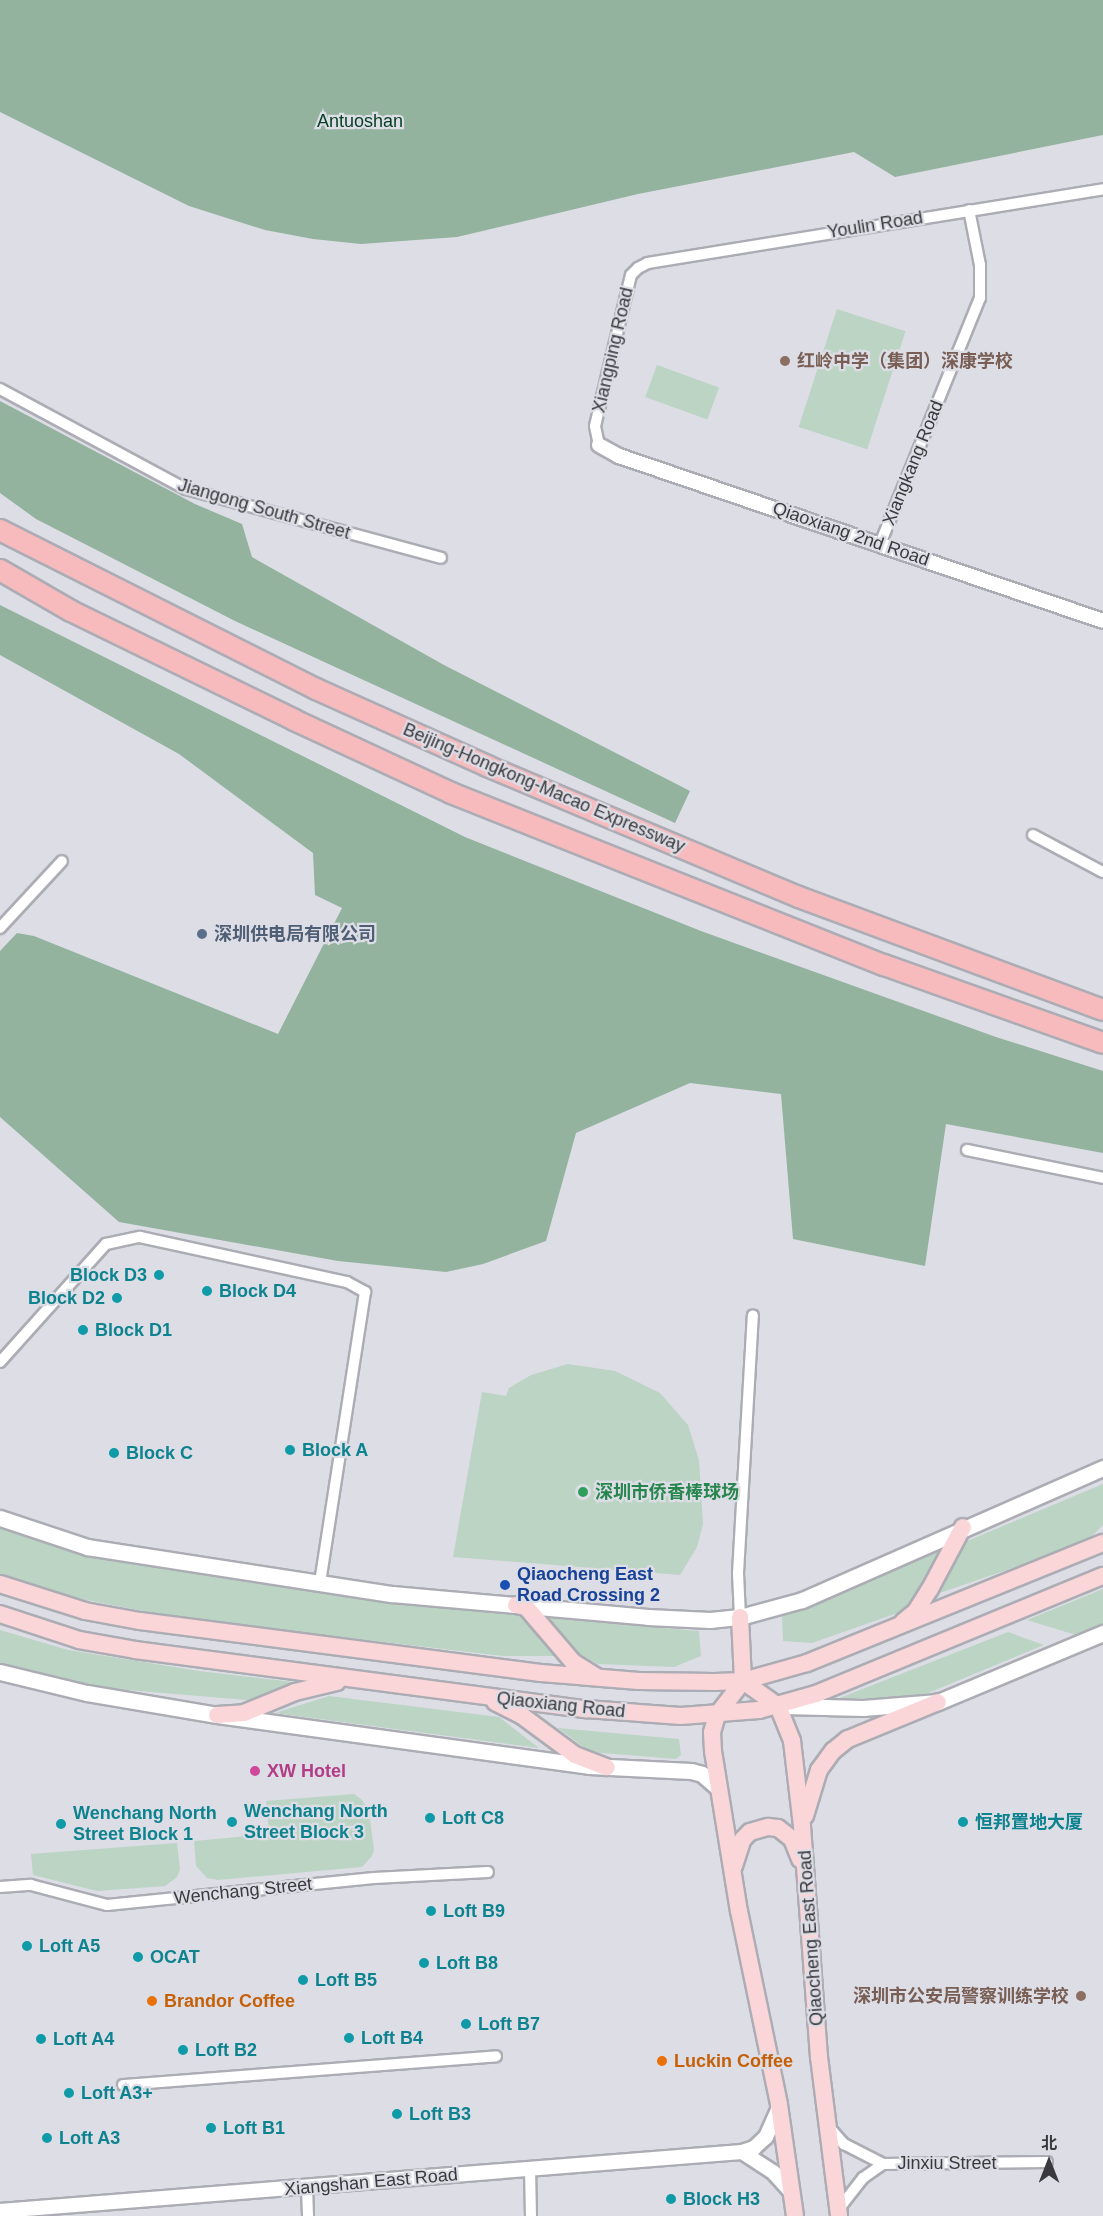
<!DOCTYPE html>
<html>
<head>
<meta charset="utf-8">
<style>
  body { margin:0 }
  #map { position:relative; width:1103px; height:2216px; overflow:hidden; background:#dddde6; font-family:Arial,"Noto Sans SC",sans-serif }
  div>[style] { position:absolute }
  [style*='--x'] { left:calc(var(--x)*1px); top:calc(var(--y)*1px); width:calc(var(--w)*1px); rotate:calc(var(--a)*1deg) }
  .green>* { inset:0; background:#bbd4c3; transform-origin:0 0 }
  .forest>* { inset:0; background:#93b39e }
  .roads { filter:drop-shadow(2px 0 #acacb4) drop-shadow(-2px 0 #acacb4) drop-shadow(0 2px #acacb4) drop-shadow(0 -2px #acacb4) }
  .minor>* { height:10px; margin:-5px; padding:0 5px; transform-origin:5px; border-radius:5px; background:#fff }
  .tertiary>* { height:14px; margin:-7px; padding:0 7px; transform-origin:7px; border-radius:7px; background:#fff }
  .secondary>* { height:15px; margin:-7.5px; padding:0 7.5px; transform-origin:7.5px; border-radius:7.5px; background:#fff }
  .primary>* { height:16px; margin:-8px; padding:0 8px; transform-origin:8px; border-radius:8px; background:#fad6d8 }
  .motorway>* { height:20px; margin:-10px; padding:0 10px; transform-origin:10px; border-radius:10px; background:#f7bbbe }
  .dots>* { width:16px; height:16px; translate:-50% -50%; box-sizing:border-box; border:3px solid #dddde6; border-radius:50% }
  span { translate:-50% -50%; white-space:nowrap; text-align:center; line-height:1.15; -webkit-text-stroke:4.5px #dddde6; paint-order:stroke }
  .park-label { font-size:18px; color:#074124 }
  .street-label { font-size:18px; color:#3a393d }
  .education-label { font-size:18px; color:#785e54; font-weight:700 }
  .left { translate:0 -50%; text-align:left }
  .right { translate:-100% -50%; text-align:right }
  .service-label { font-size:18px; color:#4e5e75; font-weight:700 }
  .culture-label { font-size:18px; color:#0d838f; font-weight:700 }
  .leisure-label { font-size:18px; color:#27864d; font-weight:700 }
  .transit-label { font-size:18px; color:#164399; font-weight:700 }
  .hotel-label { font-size:18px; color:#b23c85; font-weight:700 }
  .food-label { font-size:18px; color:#c56008; font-weight:700 }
  .north { position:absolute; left:1019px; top:2132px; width:60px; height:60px; -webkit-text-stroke:4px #dddde6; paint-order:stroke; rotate:0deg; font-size:16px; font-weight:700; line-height:24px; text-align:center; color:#3a393d }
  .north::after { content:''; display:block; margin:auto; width:21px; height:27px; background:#3a393d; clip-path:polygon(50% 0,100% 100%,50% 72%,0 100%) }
</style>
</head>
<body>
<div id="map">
  <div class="green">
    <div style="left:837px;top:309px;width:72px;height:124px;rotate:18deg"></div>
    <div style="left:657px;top:365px;width:66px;height:34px;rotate:20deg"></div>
    <div style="clip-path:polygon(568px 1364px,615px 1371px,660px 1393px,688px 1425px,699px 1460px,703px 1524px,697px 1547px,680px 1575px,453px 1557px,482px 1392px,506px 1396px,509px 1388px,531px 1375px)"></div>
    <div style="clip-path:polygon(1103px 1484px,1103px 1525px,1085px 1543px,934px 1595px,960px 1544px)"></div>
    <div style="clip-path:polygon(0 1526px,55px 1547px,107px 1559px,303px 1589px,517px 1614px,530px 1620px,560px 1656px,503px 1656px,179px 1618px,51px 1593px,0 1576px)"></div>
    <div style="clip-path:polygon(941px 1550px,906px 1610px,812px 1643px,783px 1641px,782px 1615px)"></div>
    <div style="clip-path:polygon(1103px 1589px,1103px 1626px,1079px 1636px,1027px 1620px)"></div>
    <div style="clip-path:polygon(546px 1618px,699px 1631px,701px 1656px,674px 1667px,598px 1664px,579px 1654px)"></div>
    <div style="clip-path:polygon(0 1630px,68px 1650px,199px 1671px,293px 1682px,267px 1696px,246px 1700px,104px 1688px,42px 1677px,0 1663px)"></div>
    <div style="clip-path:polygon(1008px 1632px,1044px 1645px,916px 1698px,837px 1699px)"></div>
    <div style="clip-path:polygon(329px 1696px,499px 1717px,539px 1748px,275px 1713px)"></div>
    <div style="clip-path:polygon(558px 1728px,679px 1739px,681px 1755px,676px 1759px,590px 1752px)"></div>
    <div style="clip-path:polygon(354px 1794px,362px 1800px,369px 1811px,374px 1850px,372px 1856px,362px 1867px,218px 1880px,207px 1878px,196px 1866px,194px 1841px,269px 1834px,266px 1801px)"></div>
    <div style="clip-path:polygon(177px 1843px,180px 1869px,177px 1877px,165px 1886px,97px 1891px,33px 1875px,31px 1854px)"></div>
  </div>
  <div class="forest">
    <div style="clip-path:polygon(0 0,1103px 0,1103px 135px,895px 177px,854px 152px,638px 194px,457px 237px,361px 244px,313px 239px,265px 230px,189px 206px,0 112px)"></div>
    <div style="clip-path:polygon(0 401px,195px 504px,242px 524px,252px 557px,444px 665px,690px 791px,675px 823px,235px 621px,36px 519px,0 493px)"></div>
    <div style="clip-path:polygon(0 605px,465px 837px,701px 931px,996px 1037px,1103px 1071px,1103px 1153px,946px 1124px,925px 1266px,793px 1239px,781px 1094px,690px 1083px,576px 1133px,546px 1241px,483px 1264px,446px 1272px,338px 1261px,119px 1222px,0 1117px,0 951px,17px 933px,34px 936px,278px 1034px,342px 908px,315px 895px,313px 853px,179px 754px,0 655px)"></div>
  </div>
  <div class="roads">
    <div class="minor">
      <div style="--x:0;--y:389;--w:211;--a:28.3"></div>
      <div style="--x:186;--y:489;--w:264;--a:15.1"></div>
      <div style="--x:599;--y:445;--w:19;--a:-102"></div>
      <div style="--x:595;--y:426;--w:155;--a:-76.6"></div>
      <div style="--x:631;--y:275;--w:10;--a:-45"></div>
      <div style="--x:638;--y:268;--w:11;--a:-27"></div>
      <div style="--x:648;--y:263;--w:461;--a:-9.2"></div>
      <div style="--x:880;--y:544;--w:266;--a:-67.9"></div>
      <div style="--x:980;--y:298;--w:33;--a:-90"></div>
      <div style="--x:980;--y:265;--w:56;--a:-101.3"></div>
      <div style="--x:1033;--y:835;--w:79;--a:27.9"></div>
      <div style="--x:0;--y:928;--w:91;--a:-47.2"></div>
      <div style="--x:967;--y:1150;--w:139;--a:11.6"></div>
      <div style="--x:0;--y:1362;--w:159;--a:-48.1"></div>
      <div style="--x:106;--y:1244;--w:35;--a:-12"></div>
      <div style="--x:140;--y:1237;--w:212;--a:12.3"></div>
      <div style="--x:347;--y:1282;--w:21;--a:29"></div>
      <div style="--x:365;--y:1292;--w:294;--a:98.8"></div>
      <div style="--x:740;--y:1617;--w:44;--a:-92.6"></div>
      <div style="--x:738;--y:1573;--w:258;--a:-86.7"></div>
      <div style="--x:0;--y:1887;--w:31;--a:-4"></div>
      <div style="--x:31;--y:1885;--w:79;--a:14.7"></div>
      <div style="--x:107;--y:1905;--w:268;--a:-5.8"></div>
      <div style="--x:374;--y:1878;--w:114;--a:-3"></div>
      <div style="--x:123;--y:2085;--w:374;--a:-4.4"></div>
      <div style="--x:829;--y:2127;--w:23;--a:49"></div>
      <div style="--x:844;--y:2144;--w:44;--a:27.1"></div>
      <div style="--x:883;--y:2164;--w:164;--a:-0.7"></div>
      <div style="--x:530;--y:2169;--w:47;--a:88.8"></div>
      <div style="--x:307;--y:2187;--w:29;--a:88"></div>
      <div style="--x:838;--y:2210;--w:41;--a:-52"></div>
      <div style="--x:863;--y:2178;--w:24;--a:-35"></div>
    </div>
    <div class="tertiary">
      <div style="--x:599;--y:445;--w:23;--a:29"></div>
      <div style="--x:619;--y:456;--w:511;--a:18.82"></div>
      <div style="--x:742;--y:2152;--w:38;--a:33"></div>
      <div style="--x:774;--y:2173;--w:27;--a:48"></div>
      <div style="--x:0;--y:2211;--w:744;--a:-4.55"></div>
      <div style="--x:742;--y:2152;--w:13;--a:-18"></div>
      <div style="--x:754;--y:2148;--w:16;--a:-43"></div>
      <div style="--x:766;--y:2137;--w:30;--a:-66"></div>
    </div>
    <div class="secondary">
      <div style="--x:0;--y:1518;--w:92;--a:18.4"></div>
      <div style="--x:87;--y:1547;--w:309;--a:8.8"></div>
      <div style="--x:392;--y:1594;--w:257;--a:5.1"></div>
      <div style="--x:648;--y:1617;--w:62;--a:2.8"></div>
      <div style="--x:710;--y:1620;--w:30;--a:-6"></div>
      <div style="--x:740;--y:1617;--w:64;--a:-15.3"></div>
      <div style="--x:802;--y:1600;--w:329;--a:-23.7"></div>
      <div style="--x:0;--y:1672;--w:89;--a:13.6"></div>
      <div style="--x:87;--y:1693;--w:132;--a:9.6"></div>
      <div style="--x:217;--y:1715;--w:375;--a:7.8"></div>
      <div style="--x:589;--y:1766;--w:102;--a:2.8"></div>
      <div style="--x:691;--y:1771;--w:11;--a:15"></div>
      <div style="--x:702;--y:1774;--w:21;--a:41"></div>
      <div style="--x:784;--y:1706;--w:79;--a:1.5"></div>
      <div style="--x:863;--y:1708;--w:75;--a:-4.6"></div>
      <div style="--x:938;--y:1702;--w:179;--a:-22.7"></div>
    </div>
    <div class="primary">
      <div style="--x:0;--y:1584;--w:89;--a:17.6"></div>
      <div style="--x:85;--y:1611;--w:56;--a:10.3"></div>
      <div style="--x:140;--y:1621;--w:404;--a:7.4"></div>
      <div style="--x:541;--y:1673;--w:98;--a:4.7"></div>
      <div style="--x:639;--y:1681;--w:75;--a:0.8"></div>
      <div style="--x:714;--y:1682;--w:29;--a:-2"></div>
      <div style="--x:743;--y:1681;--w:66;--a:-15.7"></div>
      <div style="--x:807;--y:1663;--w:319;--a:-22.1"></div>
      <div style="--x:516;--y:1605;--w:10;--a:11"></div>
      <div style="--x:526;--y:1607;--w:72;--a:49.5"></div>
      <div style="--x:573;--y:1662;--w:26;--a:32"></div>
      <div style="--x:0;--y:1614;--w:83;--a:18.2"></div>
      <div style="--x:79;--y:1640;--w:57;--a:10.1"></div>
      <div style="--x:135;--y:1650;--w:455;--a:7.5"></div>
      <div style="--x:586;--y:1709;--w:95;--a:4.2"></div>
      <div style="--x:681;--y:1716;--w:78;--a:-4.4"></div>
      <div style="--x:759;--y:1710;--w:59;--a:-15.7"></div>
      <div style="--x:816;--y:1694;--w:310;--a:-22.4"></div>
      <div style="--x:740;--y:1617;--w:64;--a:87.3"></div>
      <div style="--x:743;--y:1681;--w:43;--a:127.4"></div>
      <div style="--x:717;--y:1715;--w:18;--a:106"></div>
      <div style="--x:712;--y:1732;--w:19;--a:87"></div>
      <div style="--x:713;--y:1751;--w:162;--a:80.8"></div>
      <div style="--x:739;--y:1911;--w:198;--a:78.3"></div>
      <div style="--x:779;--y:2105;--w:112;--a:81.8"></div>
      <div style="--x:903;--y:1622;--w:17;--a:-40"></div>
      <div style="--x:916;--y:1611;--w:26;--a:-58"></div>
      <div style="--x:930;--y:1589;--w:70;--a:-62"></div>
      <div style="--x:743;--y:1681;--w:43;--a:35.5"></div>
      <div style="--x:778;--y:1706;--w:38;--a:68"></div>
      <div style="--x:792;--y:1741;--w:86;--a:83.3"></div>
      <div style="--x:802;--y:1826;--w:232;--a:85.8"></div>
      <div style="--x:819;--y:2057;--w:160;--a:82.8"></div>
      <div style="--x:495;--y:1702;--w:29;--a:27"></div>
      <div style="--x:521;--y:1715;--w:67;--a:36.5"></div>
      <div style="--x:575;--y:1755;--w:34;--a:21"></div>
      <div style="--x:217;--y:1715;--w:27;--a:-4"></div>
      <div style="--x:244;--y:1713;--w:55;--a:-22.4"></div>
      <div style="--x:295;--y:1692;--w:43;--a:-13.4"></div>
      <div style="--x:805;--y:1816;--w:48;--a:-73.1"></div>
      <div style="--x:819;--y:1770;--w:24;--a:-54"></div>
      <div style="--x:833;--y:1751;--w:19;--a:-39"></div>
      <div style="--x:848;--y:1739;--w:97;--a:-22.3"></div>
      <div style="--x:734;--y:1866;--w:28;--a:-72"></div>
      <div style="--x:743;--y:1839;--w:10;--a:-45"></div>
      <div style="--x:750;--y:1832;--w:19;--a:-16"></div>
      <div style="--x:768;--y:1827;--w:10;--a:6"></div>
      <div style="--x:778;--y:1828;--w:18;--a:38"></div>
      <div style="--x:792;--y:1839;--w:22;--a:68"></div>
    </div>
    <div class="motorway">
      <div style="--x:0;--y:530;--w:354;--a:26.7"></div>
      <div style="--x:316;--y:689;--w:188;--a:24.2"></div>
      <div style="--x:487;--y:766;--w:338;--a:22.8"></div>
      <div style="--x:799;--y:897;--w:324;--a:20.4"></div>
      <div style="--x:0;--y:570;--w:82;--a:30"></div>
      <div style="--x:71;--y:611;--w:248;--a:26"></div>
      <div style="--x:294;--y:720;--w:173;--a:24.9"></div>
      <div style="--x:451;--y:793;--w:466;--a:21.7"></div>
      <div style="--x:884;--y:965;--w:232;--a:19.6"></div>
    </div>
  </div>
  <div class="dots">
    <div style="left:785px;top:361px;background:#8d6e63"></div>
    <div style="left:202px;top:934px;background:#5c6f8a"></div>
    <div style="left:159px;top:1275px;background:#0f9aa8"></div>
    <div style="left:207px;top:1291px;background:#0f9aa8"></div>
    <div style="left:117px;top:1298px;background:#0f9aa8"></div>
    <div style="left:83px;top:1330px;background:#0f9aa8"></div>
    <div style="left:290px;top:1450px;background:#0f9aa8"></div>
    <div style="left:114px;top:1453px;background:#0f9aa8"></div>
    <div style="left:583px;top:1492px;background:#2e9e5b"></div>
    <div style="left:505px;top:1585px;background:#1a4fb4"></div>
    <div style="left:255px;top:1771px;background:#d1479c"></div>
    <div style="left:430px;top:1818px;background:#0f9aa8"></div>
    <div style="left:232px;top:1822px;background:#0f9aa8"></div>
    <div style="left:963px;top:1822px;background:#0f9aa8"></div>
    <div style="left:61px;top:1824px;background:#0f9aa8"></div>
    <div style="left:431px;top:1911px;background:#0f9aa8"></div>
    <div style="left:27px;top:1946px;background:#0f9aa8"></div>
    <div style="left:138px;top:1957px;background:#0f9aa8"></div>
    <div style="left:424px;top:1963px;background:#0f9aa8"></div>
    <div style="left:303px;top:1980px;background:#0f9aa8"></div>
    <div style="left:1081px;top:1996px;background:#8d6e63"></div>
    <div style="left:152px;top:2001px;background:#e8710a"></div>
    <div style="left:466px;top:2024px;background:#0f9aa8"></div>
    <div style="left:349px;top:2038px;background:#0f9aa8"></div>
    <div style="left:41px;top:2039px;background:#0f9aa8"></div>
    <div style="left:183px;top:2050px;background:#0f9aa8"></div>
    <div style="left:662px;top:2061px;background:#e8710a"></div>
    <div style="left:69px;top:2093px;background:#0f9aa8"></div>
    <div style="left:397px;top:2114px;background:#0f9aa8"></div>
    <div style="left:211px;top:2128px;background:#0f9aa8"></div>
    <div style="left:47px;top:2138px;background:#0f9aa8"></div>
    <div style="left:671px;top:2199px;background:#0f9aa8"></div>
  </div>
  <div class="park-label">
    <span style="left:360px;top:121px">Antuoshan</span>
  </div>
  <div class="street-label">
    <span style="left:875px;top:225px;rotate:-9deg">Youlin Road</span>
    <span style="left:613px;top:350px;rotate:-77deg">Xiangping Road</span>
    <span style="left:913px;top:463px;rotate:-68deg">Xiangkang Road</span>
    <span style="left:264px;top:509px;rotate:16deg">Jiangong South Street</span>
    <span style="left:851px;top:534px;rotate:19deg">Qiaoxiang 2nd Road</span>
    <span style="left:544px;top:788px;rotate:23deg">Beijing-Hongkong-Macao Expressway</span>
    <span style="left:561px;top:1705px;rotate:6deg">Qiaoxiang Road</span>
    <span style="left:243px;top:1891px;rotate:-6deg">Wenchang Street</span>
    <span style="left:811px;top:1938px;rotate:-94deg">Qiaocheng East Road</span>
    <span style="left:947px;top:2163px">Jinxiu Street</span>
    <span style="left:371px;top:2182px;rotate:-5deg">Xiangshan East Road</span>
  </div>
  <div class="education-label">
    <span class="left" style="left:797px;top:361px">红岭中学（集团）深康学校</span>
    <span class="right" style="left:1069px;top:1996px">深圳市公安局警察训练学校</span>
  </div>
  <div class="service-label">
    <span class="left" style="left:214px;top:934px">深圳供电局有限公司</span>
  </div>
  <div class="culture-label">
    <span class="right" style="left:147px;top:1275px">Block D3</span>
    <span class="left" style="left:219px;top:1291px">Block D4</span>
    <span class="right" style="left:105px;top:1298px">Block D2</span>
    <span class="left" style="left:95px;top:1330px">Block D1</span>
    <span class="left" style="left:302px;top:1450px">Block A</span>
    <span class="left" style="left:126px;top:1453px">Block C</span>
    <span class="left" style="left:244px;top:1822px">Wenchang North<br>Street Block 3</span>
    <span class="left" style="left:73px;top:1824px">Wenchang North<br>Street Block 1</span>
    <span class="left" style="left:442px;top:1818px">Loft C8</span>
    <span class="left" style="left:975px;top:1822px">恒邦置地大厦</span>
    <span class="left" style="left:443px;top:1911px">Loft B9</span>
    <span class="left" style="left:39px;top:1946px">Loft A5</span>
    <span class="left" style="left:150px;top:1957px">OCAT</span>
    <span class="left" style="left:436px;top:1963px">Loft B8</span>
    <span class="left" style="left:315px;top:1980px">Loft B5</span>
    <span class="left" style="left:478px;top:2024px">Loft B7</span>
    <span class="left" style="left:361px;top:2038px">Loft B4</span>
    <span class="left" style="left:53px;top:2039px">Loft A4</span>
    <span class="left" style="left:195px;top:2050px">Loft B2</span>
    <span class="left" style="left:81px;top:2093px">Loft A3+</span>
    <span class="left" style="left:409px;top:2114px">Loft B3</span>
    <span class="left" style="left:223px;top:2128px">Loft B1</span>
    <span class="left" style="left:59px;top:2138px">Loft A3</span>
    <span class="left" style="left:683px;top:2199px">Block H3</span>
  </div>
  <div class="leisure-label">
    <span class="left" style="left:595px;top:1492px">深圳市侨香棒球场</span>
  </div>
  <div class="transit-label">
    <span class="left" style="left:517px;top:1585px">Qiaocheng East<br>Road Crossing 2</span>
  </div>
  <div class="hotel-label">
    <span class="left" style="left:267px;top:1771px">XW Hotel</span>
  </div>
  <div class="food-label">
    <span class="left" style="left:164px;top:2001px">Brandor Coffee</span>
    <span class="left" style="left:674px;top:2061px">Luckin Coffee</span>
  </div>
  <div class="north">北</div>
</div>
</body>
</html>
